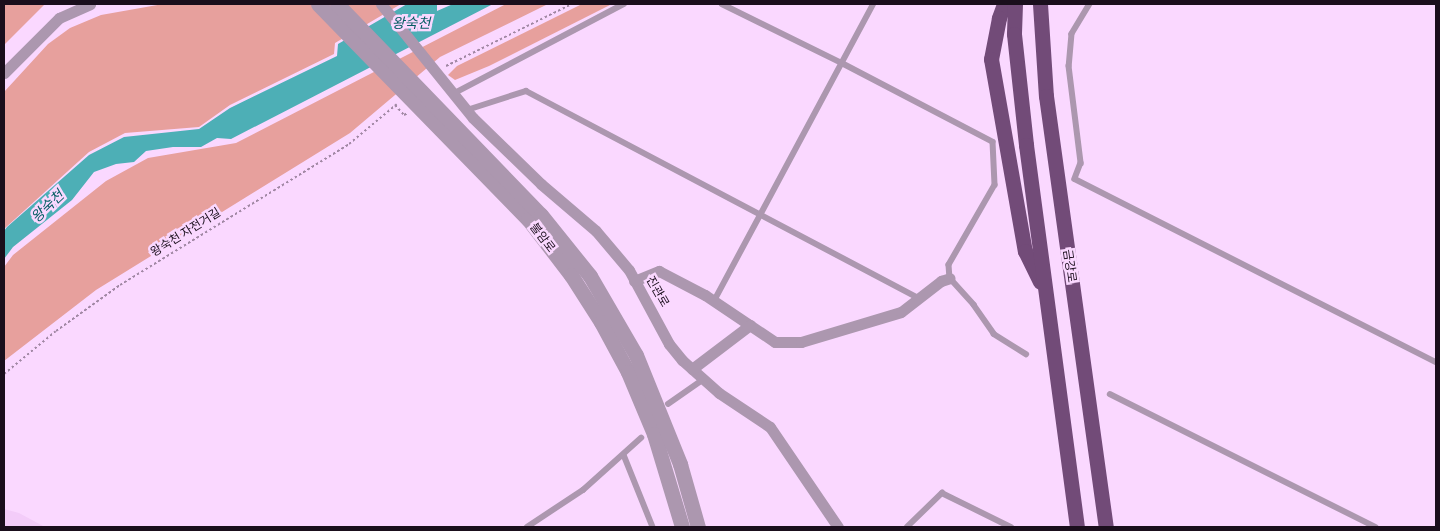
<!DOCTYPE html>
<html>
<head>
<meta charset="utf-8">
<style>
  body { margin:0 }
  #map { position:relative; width:1440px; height:531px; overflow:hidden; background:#fad8ff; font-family:"Source Sans 3","Noto Sans KR",sans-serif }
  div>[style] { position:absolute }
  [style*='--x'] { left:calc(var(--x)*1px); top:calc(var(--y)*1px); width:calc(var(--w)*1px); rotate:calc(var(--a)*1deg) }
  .built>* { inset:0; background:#f3ccf9 }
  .green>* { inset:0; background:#e7a09d }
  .water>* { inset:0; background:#4dafb6 }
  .path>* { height:2px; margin-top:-1px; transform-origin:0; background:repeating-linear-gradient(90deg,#a087a3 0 2.5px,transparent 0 5px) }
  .service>* { height:5.5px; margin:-2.75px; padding:0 2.75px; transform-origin:2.75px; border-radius:2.75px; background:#ac97af }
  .minor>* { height:11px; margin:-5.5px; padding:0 5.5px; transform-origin:5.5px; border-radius:5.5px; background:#ac97af }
  .tertiary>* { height:15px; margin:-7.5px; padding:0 7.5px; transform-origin:7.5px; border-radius:7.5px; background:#ac97af }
  .trunk>* { height:15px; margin:-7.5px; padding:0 7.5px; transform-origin:7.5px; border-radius:7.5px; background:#724b78 }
  span { translate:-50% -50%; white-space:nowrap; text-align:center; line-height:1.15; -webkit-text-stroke:5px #fad8ff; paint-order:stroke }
  .street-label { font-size:12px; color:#1a0e1c }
  .water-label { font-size:14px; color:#055d63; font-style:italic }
  .frame { position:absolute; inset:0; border:5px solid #1a0e1c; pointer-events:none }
</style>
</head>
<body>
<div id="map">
  <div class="built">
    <div style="clip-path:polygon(4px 509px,19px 513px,45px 527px,4px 527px)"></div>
  </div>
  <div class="green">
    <div style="clip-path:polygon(4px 4px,45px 4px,4px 45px)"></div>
    <div style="clip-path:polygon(163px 4px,401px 4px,335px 43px,334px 54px,230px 105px,199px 127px,125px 133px,89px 152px,4px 229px,4px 92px,48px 44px,70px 28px,101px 15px)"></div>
    <div style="clip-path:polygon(506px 4px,548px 4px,440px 57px,350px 133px,96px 290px,4px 361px,4px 267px,13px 255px,106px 181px,148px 158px,236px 143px)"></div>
    <div style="clip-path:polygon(582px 4px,612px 4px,489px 66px,455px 80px,448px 75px,457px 66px)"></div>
  </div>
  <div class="water">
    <div style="clip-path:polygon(407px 4px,437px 4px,437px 11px,453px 4px,493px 4px,231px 139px,217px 138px,201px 147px,173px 147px,146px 151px,134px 162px,116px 164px,94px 172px,72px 200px,13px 247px,4px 259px,4px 231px,7px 227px,89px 155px,124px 137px,199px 129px,230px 108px,337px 56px,338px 44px)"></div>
  </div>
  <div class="path">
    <div style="--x:446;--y:66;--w:140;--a:-26.2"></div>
    <div style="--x:395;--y:105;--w:13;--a:48"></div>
    <div style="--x:404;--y:115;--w:4;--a:-27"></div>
    <div style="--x:4;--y:374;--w:67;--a:-39.6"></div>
    <div style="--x:56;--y:331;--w:79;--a:-35.7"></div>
    <div style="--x:120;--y:285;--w:269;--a:-31.6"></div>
    <div style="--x:349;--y:144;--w:62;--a:-39.8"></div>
  </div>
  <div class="service">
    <div style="--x:722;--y:4;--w:134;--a:26.2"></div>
    <div style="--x:842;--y:63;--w:170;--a:27.6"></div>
    <div style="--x:993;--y:142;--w:43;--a:87.3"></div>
    <div style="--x:995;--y:185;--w:92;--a:119.9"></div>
    <div style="--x:949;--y:265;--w:13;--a:86"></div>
    <div style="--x:950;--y:278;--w:36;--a:48"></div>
    <div style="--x:974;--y:305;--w:35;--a:55"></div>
    <div style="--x:994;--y:334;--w:38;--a:32"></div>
    <div style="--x:1090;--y:4;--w:35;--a:121"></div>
    <div style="--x:1072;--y:34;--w:32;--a:95"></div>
    <div style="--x:1069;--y:66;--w:98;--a:82.9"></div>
    <div style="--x:1081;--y:163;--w:17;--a:111"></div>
    <div style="--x:1075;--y:179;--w:405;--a:26.9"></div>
    <div style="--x:453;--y:94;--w:193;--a:-27.8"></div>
    <div style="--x:467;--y:110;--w:62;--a:-17.9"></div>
    <div style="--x:526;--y:91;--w:443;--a:27.8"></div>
    <div style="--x:714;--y:301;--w:337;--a:-61.8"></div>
    <div style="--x:1110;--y:394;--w:297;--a:26.6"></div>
    <div style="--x:668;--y:404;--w:44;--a:-34.8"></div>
    <div style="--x:624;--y:455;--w:78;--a:68.1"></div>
    <div style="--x:527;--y:527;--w:67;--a:-33.5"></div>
    <div style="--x:583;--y:490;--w:78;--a:-41.9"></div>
    <div style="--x:907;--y:527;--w:49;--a:-44.2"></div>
    <div style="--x:942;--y:493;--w:77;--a:26.2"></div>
  </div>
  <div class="minor">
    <div style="--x:381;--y:4;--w:146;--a:51.1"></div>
    <div style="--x:473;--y:118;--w:95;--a:44.1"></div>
    <div style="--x:541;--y:184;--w:72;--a:40.5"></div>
    <div style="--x:596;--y:231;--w:51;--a:49.8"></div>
    <div style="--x:629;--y:270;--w:84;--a:61.6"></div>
    <div style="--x:669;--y:344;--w:21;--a:51"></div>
    <div style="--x:682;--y:360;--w:50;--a:41.7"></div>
    <div style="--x:719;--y:393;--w:61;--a:33.7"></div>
    <div style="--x:770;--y:427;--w:121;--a:55.8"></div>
    <div style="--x:4;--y:73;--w:78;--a:-45"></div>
    <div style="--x:59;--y:18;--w:34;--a:-24"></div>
    <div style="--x:634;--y:281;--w:27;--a:-22"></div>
    <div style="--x:659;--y:271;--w:52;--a:27.6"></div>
    <div style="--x:705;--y:295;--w:84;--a:33.9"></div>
    <div style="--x:775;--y:342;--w:26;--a:0"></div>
    <div style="--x:801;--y:342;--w:104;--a:-16.7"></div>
    <div style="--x:901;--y:312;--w:51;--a:-37.8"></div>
    <div style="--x:941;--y:281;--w:9;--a:-18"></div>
    <div style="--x:692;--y:369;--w:73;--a:-37.2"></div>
  </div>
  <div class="tertiary">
    <div style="--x:318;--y:4;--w:301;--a:45.7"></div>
    <div style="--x:528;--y:219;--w:71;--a:52.5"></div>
    <div style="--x:571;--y:275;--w:56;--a:57.4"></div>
    <div style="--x:601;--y:322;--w:57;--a:61.6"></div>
    <div style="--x:628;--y:372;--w:67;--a:67.2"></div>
    <div style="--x:654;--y:434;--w:97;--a:73.2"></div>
    <div style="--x:337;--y:4;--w:293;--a:46"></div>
    <div style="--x:541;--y:215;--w:78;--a:51.2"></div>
    <div style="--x:590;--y:276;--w:91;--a:59.8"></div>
    <div style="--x:636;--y:355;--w:118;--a:68"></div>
    <div style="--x:680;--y:464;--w:66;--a:74.1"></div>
  </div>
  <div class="trunk">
    <div style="--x:1004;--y:4;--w:15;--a:110"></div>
    <div style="--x:999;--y:18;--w:42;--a:101"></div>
    <div style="--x:991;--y:59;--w:195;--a:80"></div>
    <div style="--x:1025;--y:251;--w:34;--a:64"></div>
    <div style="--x:1015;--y:4;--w:30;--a:92"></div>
    <div style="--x:1014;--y:34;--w:112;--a:83.8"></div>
    <div style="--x:1026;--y:145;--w:385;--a:82.4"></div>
    <div style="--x:1040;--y:4;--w:92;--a:86.3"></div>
    <div style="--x:1046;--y:96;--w:435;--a:82.1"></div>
  </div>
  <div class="street-label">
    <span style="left:186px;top:233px;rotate:-32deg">왕숙천 자전거길</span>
    <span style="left:542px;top:238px;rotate:53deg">불암로</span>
    <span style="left:1069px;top:266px;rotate:82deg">금강로</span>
    <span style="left:657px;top:292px;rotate:60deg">진관로</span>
  </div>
  <div class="water-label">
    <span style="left:411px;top:24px">왕숙천</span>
    <span style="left:48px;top:207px;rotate:-44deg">왕숙천</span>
  </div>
  <div class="frame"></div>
</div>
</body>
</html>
